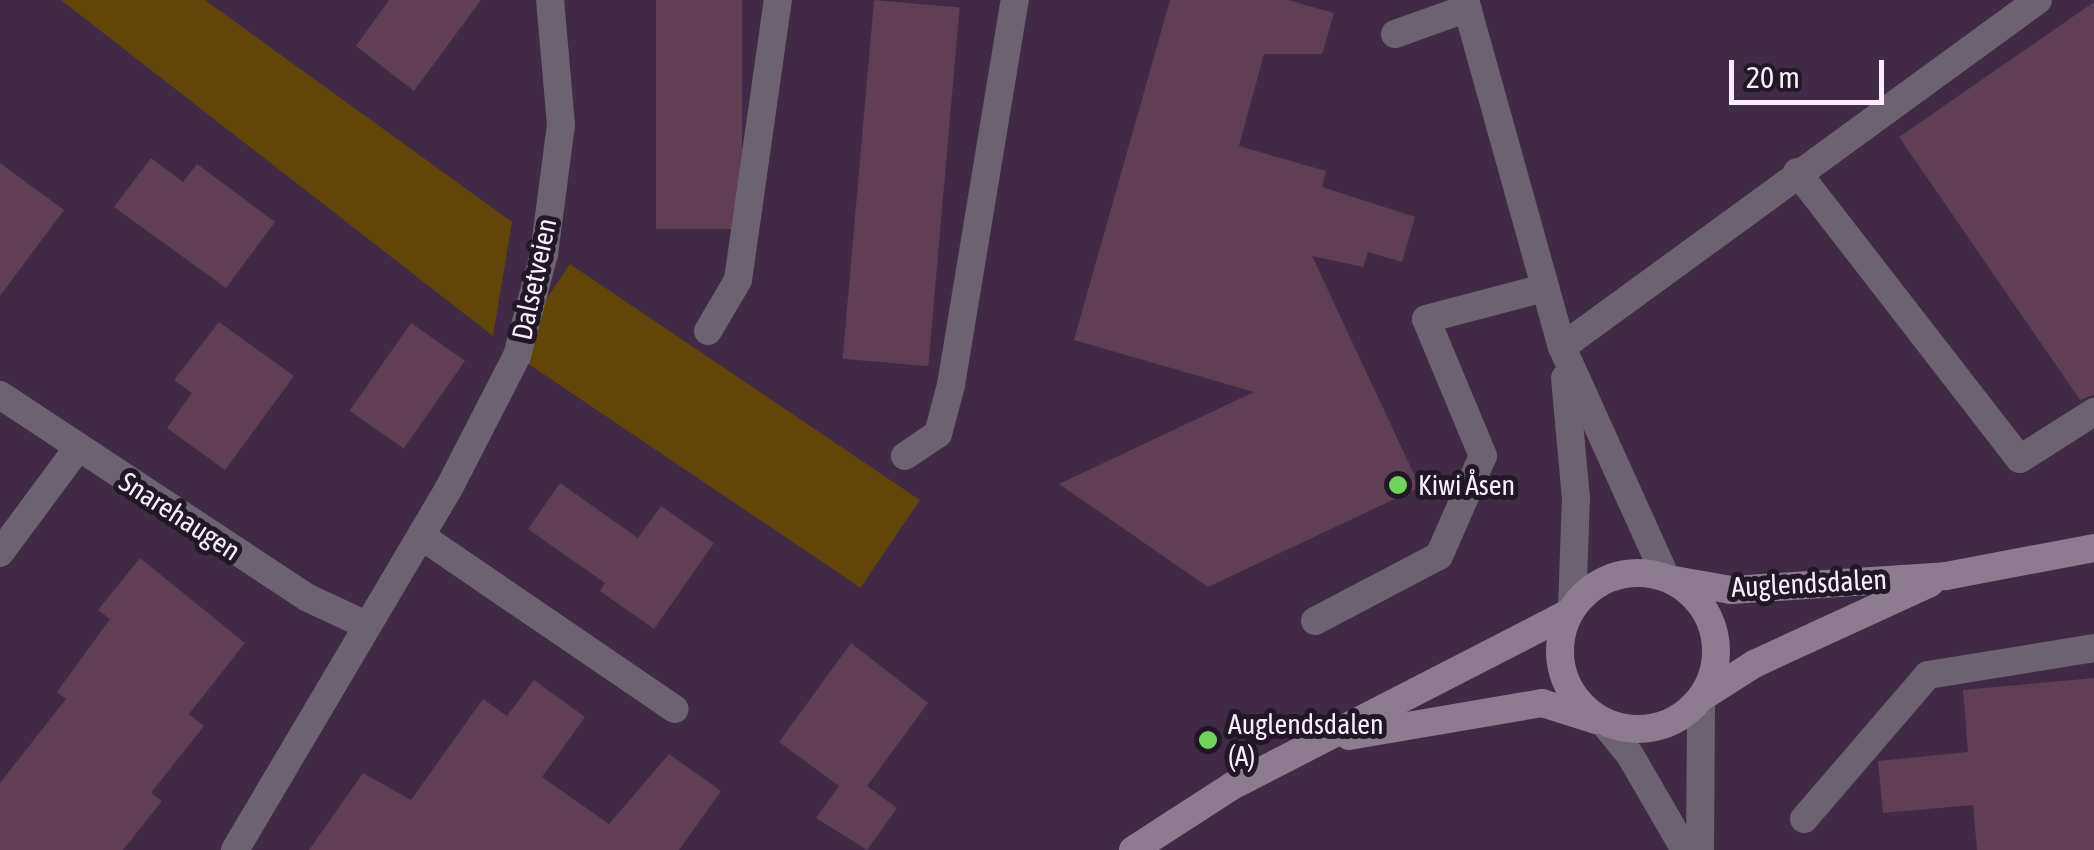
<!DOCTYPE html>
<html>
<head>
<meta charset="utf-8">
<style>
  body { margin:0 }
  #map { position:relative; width:2094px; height:850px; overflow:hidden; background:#412a46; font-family:"Asap Condensed",sans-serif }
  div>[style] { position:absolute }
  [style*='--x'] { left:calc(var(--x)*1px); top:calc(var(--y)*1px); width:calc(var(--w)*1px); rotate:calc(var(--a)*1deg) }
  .green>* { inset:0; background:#624609; transform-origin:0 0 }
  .building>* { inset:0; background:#603e54; transform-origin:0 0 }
  .service>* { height:28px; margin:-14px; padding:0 14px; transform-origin:14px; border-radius:14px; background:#6d6270 }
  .minor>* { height:28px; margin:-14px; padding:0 14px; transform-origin:14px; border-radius:14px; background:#6d6270 }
  .secondary>* { height:28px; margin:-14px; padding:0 14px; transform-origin:14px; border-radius:14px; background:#8d7b90 }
  .secondary>.ring { margin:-14px; padding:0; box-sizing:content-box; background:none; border:28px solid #8d7b90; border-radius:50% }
  .dots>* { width:28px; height:28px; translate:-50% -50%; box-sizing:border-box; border:5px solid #221724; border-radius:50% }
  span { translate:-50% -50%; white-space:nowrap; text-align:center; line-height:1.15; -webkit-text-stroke:10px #221724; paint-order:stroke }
  .street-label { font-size:28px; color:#fbecfe }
  .poi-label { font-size:28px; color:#fbecfe }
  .left { translate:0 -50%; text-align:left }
  .scale { position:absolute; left:1729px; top:60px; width:155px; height:45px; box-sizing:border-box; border:5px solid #fbecfe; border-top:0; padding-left:12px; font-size:30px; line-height:35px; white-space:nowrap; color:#fbecfe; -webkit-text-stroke:8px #221724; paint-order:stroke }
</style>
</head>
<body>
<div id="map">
  <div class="green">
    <div style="clip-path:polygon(61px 0,205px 0,512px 222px,493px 336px)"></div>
    <div style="left:570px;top:264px;width:422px;height:106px;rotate:34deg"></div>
  </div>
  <div class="building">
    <div style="clip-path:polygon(389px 0,481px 0,414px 91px,356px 46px)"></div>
    <div style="left:656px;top:0;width:86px;height:229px"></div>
    <div style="left:874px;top:0;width:86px;height:360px;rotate:5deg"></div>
    <div style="clip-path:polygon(1170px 0,1288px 0,1334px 13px,1322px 54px,1264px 54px,1239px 146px,1326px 171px,1322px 187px,1415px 217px,1402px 262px,1368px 252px,1363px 267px,1312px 256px,1420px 487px,1208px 587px,1059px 484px,1254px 392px,1074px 340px)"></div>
    <div style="clip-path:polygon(2094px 2px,2094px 395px,2080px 400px,1899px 137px)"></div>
    <div style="clip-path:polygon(151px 158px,183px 182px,197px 164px,275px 222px,226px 288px,114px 207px)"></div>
    <div style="clip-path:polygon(0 163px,64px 210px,0 296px)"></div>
    <div style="clip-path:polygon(219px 322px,294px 376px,225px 470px,167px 428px,192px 393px,174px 380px)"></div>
    <div style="left:411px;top:323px;width:66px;height:107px;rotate:35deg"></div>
    <div style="clip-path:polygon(560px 483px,638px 538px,661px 506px,714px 543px,654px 629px,600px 591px,605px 583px,528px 529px)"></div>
    <div style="clip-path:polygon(140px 558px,245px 643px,189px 714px,204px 726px,151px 793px,162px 801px,123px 850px,0 850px,0 783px,66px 699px,57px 692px,110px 619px,98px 610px)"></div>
    <div style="clip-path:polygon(851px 643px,928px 703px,867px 786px,897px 808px,867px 850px,816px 818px,839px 786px,779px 742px)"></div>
    <div style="clip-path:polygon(2094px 678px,2094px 850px,1977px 850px,1973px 805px,1883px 813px,1878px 761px,1968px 752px,1963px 690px)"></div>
    <div style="clip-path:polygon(534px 680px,585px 717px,542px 777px,609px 824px,669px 754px,721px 791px,679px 850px,309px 850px,363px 773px,411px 800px,483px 699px,507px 716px)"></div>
  </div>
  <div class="service">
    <div style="--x:1395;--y:34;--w:77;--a:-19.6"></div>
    <div style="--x:1797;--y:172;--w:363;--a:52.2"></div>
    <div style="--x:2020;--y:459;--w:88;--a:-32.4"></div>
    <div style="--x:1562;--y:347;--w:589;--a:-36.09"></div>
    <div style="--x:421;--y:536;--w:307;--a:34.3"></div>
    <div style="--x:1315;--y:621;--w:140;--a:-27.7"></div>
    <div style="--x:1439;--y:556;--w:109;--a:-66.3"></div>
    <div style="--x:1483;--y:456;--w:148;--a:-112.6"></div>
    <div style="--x:1426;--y:319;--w:122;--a:-14.7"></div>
    <div style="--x:1804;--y:819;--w:190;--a:-49.3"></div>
    <div style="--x:1928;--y:675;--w:168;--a:-9.2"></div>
  </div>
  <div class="minor">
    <div style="--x:1465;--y:0;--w:360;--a:74.4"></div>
    <div style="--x:1562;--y:347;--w:252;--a:65.7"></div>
    <div style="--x:708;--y:331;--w:59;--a:-59.5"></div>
    <div style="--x:738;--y:280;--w:283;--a:-81.9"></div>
    <div style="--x:1565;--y:378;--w:121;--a:84.8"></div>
    <div style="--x:1576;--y:498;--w:110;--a:92.1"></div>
    <div style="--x:0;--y:395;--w:369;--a:33.4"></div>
    <div style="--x:308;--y:598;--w:64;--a:25"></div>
    <div style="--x:905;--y:456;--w:40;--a:-34"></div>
    <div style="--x:938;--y:434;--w:51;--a:-75.1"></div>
    <div style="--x:951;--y:385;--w:390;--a:-80.6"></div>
    <div style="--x:0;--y:553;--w:129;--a:-53.5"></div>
    <div style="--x:1604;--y:723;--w:41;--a:50.9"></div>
    <div style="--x:1630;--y:755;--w:110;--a:59.9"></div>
    <div style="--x:235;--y:850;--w:418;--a:-59.4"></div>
    <div style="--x:448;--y:490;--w:151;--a:-62.8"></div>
    <div style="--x:517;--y:356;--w:106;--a:-75.2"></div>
    <div style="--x:544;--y:254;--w:130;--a:-82.5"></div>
    <div style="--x:561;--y:125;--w:125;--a:-95"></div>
    <div style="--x:1700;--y:850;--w:150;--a:-89.6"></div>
  </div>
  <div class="secondary">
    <div class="ring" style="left:1560px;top:573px;width:128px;height:128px"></div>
    <div style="--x:1674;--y:580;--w:58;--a:10"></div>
    <div style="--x:1731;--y:590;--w:215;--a:-3.7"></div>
    <div style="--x:1946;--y:576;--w:151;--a:-10.7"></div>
    <div style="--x:1704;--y:696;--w:59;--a:-32.6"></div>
    <div style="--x:1754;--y:664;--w:194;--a:-24.7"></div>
    <div style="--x:1349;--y:736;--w:196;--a:-9.7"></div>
    <div style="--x:1542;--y:703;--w:57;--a:17.5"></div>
    <div style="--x:1133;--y:850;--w:118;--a:-32.9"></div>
    <div style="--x:1232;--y:786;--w:379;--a:-27.2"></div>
  </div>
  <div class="dots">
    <div style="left:1398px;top:485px;background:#71d25e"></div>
    <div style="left:1208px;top:740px;background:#71d25e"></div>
  </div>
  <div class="street-label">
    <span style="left:534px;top:279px;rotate:-78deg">Dalsetveien</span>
    <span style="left:180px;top:516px;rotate:33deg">Snarehaugen</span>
    <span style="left:1809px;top:583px;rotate:-3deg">Auglendsdalen</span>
  </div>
  <div class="poi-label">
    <span class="left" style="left:1418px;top:485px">Kiwi Åsen</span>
    <span class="left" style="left:1228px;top:740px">Auglendsdalen<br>(A)</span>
  </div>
  <div class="scale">20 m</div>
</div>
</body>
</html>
